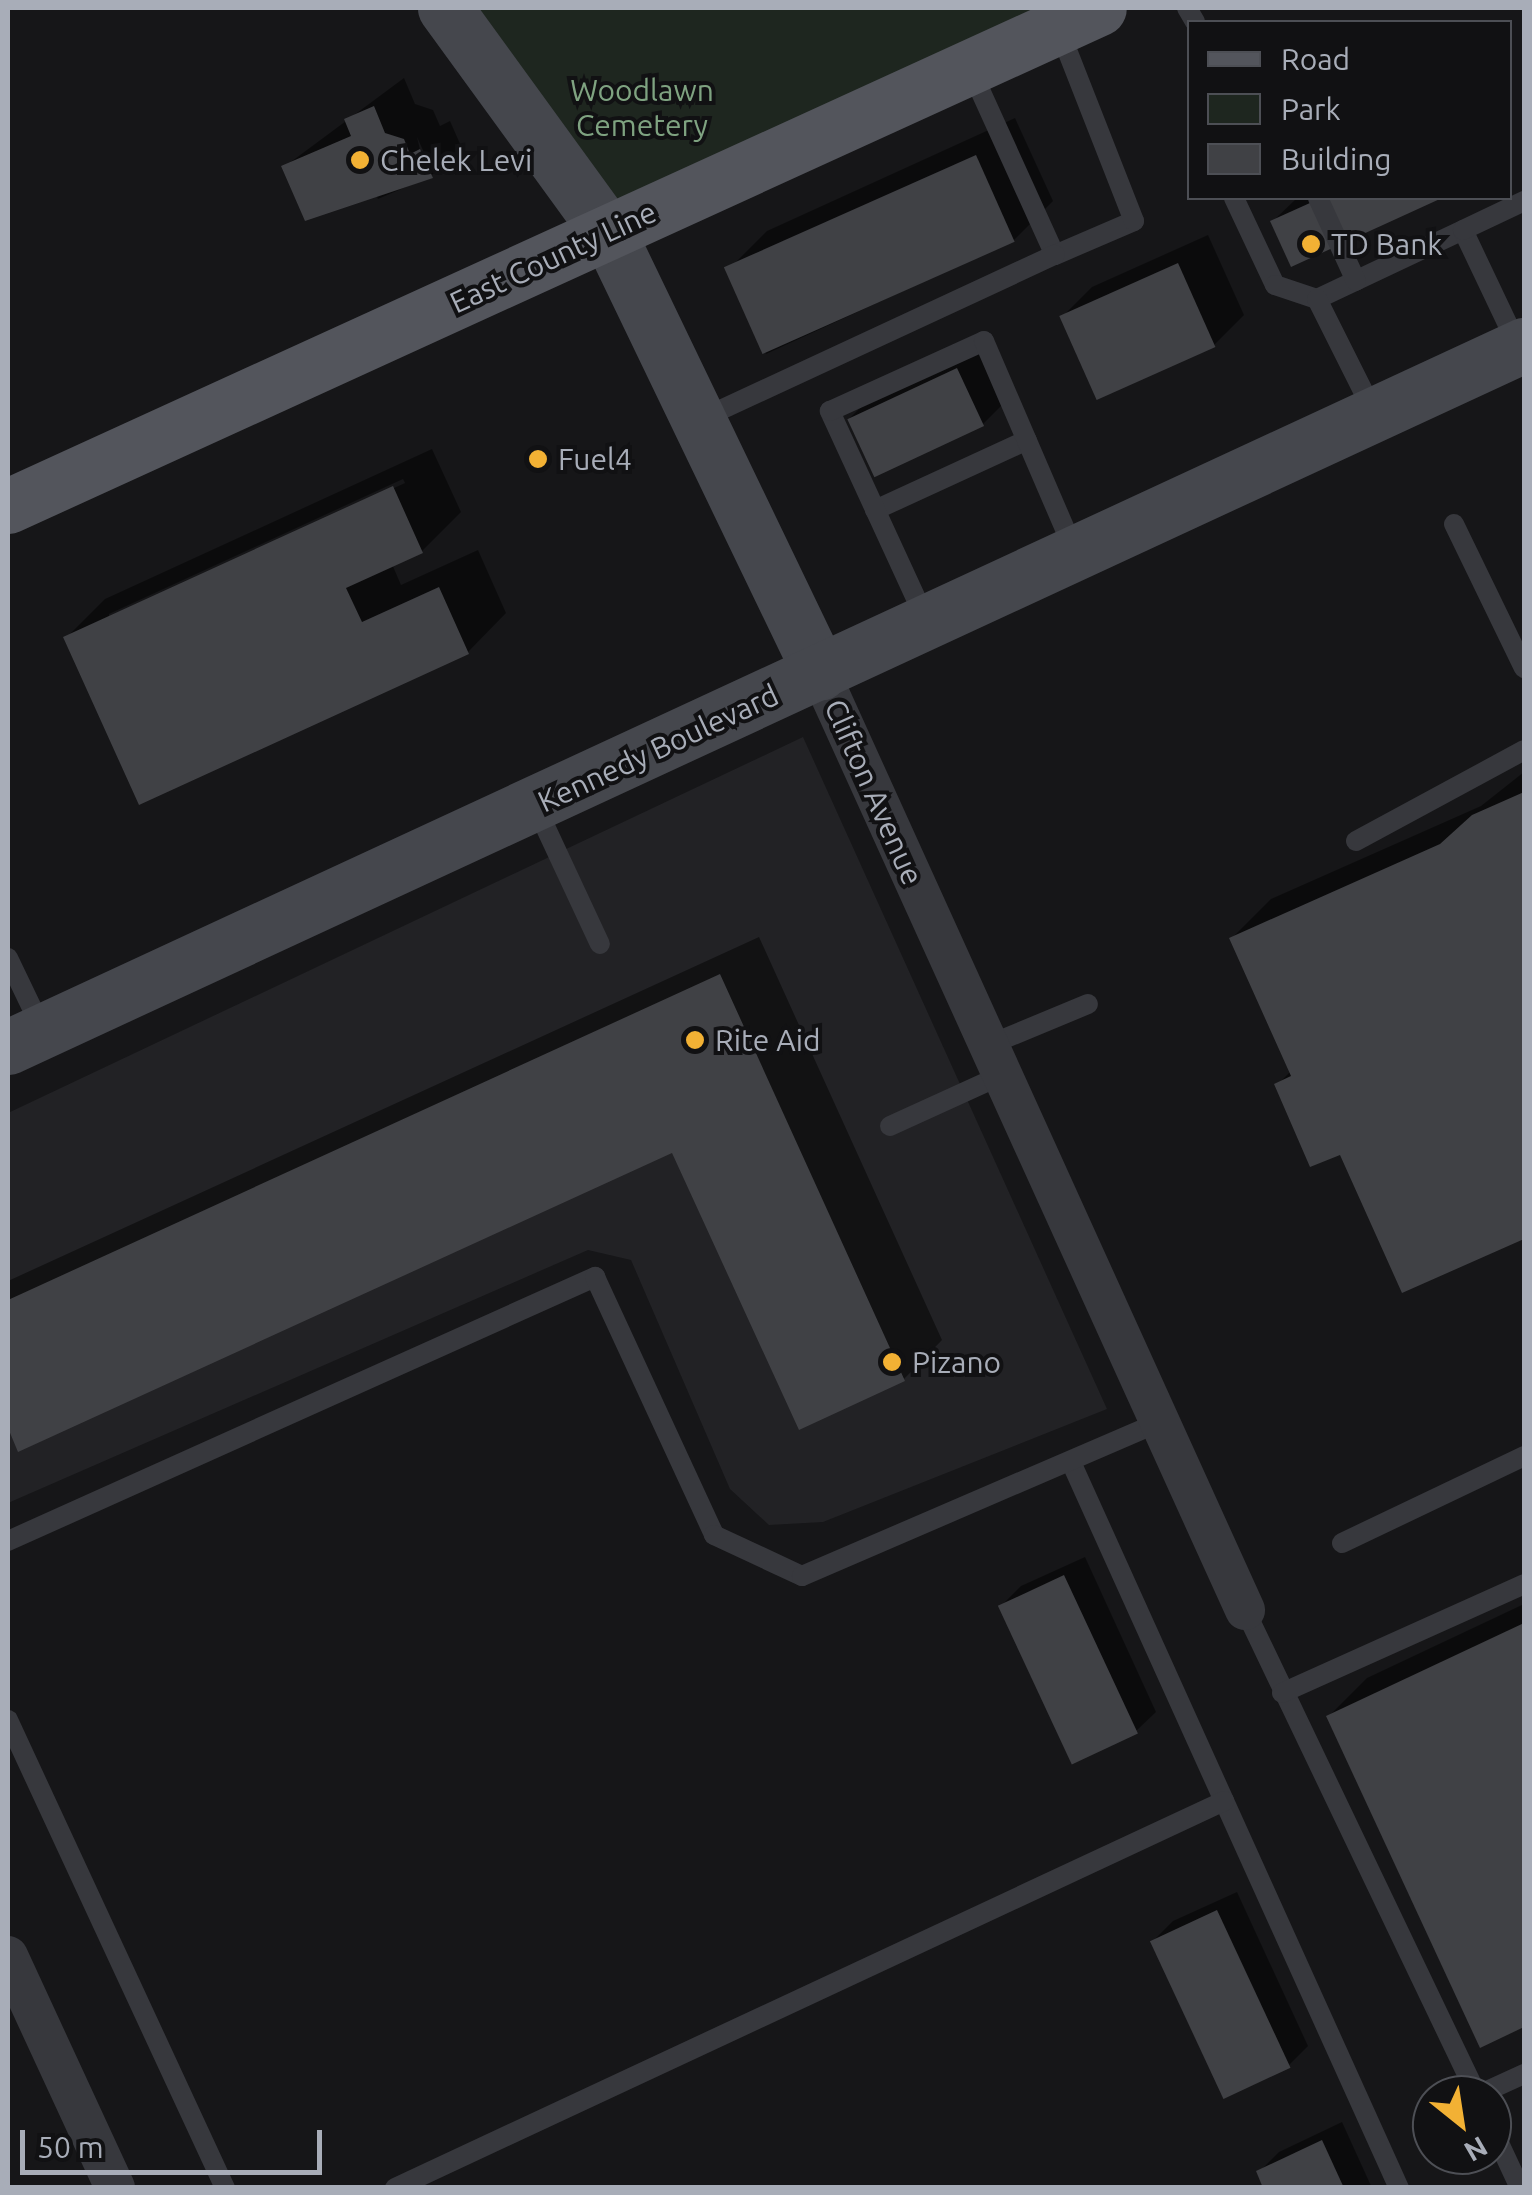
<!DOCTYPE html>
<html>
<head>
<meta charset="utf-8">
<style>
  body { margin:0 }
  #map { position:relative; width:1532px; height:2195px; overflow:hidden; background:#161618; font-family:Ubuntu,sans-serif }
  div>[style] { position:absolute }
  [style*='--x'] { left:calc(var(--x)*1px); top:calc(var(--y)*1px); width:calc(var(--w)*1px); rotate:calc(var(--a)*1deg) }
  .built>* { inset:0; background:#222225 }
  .green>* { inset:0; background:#1e261f }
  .shadow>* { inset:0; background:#0007 }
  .building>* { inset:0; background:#404145; transform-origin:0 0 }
  .lane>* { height:20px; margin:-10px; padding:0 10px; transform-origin:10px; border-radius:10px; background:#37383d }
  .street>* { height:40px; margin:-20px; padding:0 20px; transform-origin:20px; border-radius:20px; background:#37383d }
  .secondary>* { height:55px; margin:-27.5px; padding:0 27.5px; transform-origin:27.5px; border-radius:27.5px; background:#45474d }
  .primary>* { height:55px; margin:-27.5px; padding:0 27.5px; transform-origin:27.5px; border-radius:27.5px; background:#53555c }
  .dots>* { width:28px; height:28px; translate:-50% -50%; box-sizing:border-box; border:5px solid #111113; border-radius:50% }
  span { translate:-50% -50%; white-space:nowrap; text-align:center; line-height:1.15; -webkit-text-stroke:8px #111113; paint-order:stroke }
  .park-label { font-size:30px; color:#7fa381 }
  .poi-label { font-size:30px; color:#a8adb8 }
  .left { translate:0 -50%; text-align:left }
  .street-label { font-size:30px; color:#a8adb8 }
  .frame { position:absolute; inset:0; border:10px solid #a8adb8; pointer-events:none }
  .legend { position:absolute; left:1187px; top:20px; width:325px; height:180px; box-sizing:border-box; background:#111113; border:2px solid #4d4f55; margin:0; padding:12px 18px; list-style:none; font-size:30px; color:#a8adb8 }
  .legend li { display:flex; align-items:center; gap:20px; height:50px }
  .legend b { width:50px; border:2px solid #4d4f55 }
  .north { position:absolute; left:1412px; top:2075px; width:100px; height:100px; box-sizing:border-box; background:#111113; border:2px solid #4d4f55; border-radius:50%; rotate:150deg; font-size:28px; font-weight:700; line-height:40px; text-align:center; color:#a8adb8 }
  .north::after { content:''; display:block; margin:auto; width:35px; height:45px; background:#f2b134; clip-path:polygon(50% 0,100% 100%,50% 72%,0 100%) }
  .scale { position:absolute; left:20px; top:2130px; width:302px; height:45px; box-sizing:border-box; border:5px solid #a8adb8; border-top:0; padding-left:12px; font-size:30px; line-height:35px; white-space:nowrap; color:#a8adb8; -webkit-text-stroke:8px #111113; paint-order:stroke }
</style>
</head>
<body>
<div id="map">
  <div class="built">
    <div style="clip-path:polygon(803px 737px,1107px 1409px,823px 1522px,769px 1525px,730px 1489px,631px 1260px,588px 1250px,8px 1503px,8px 1113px)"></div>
  </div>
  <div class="green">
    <div style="clip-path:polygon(445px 8px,1099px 8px,608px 232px)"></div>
  </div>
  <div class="shadow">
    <div style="clip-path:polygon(evenodd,404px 78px,415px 104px,433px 110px,440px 126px,450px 121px,461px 146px,431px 176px,378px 199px,373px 188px,284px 167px,404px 78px,417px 137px,430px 166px,424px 166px,417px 137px)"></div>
    <div style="clip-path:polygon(1015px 118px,1053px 201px,1014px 240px,766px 354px,728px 270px,767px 231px)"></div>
    <div style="clip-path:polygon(1297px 198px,1436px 198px,1292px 264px,1273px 221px)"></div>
    <div style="clip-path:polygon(1208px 235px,1244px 315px,1214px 345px,1062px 317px,1092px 287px)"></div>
    <div style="clip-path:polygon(987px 340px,1012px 395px,983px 424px,850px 418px,880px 388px)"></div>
    <div style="clip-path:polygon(evenodd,432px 449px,461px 512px,422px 551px,392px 564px,401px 585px,478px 550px,506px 613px,468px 652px,66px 638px,105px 599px,432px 449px,403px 479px,405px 483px,109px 619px,109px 614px,403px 479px)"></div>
    <div style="clip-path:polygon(1524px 772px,1524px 1236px,1403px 1290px,1342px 1152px,1277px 1085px,1291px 1071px,1232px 938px,1271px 899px,1481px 806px)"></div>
    <div style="clip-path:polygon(759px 937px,942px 1340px,904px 1379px,674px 1150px,8px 1426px,8px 1281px)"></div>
    <div style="clip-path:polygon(1085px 1557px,1156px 1712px,1136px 1731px,1072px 1761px,1001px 1606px,1021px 1586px)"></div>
    <div style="clip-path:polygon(1524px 1604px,1524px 2024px,1481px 2044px,1329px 1716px,1367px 1678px)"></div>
    <div style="clip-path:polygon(1237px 1892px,1308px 2046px,1288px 2066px,1153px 1941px,1173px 1921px)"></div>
    <div style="clip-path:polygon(1342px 2122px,1372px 2188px,1266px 2188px,1259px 2172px,1279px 2152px)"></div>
  </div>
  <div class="building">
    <div style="clip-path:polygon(374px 106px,385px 133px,404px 139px,410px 154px,420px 149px,433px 178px,305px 221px,281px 166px,351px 136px,344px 119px)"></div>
    <div style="left:976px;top:155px;width:95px;height:276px;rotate:66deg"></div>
    <div style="clip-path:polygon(1321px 198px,1442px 198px,1291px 267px,1270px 221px)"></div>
    <div style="left:1178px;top:263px;width:92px;height:130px;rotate:66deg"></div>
    <div style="left:957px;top:368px;width:64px;height:121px;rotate:65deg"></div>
    <div style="clip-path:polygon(393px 486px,423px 553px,346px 588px,362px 622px,439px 587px,469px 654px,139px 805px,63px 637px)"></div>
    <div style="clip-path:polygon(1524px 792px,1524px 1239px,1402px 1293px,1340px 1155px,1310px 1167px,1274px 1084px,1291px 1076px,1229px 938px,1440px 844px,1472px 815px)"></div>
    <div style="clip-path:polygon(720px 974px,905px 1381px,799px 1430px,672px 1153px,18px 1452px,8px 1428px,8px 1300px)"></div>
    <div style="left:1064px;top:1575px;width:175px;height:73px;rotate:65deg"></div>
    <div style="clip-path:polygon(1524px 1623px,1524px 2027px,1480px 2048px,1326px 1716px)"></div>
    <div style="left:1217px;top:1910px;width:174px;height:74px;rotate:65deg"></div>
    <div style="clip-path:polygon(1322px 2140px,1344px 2188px,1263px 2188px,1256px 2171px)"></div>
  </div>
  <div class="lane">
    <div style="--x:1187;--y:8;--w:16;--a:60"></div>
    <div style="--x:970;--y:68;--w:205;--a:65.6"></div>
    <div style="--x:1055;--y:255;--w:86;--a:-23.3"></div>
    <div style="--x:1134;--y:221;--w:205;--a:-111.4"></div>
    <div style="--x:1234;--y:198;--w:96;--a:64.8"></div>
    <div style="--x:1275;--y:285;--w:44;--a:18.4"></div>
    <div style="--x:1317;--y:299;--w:161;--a:-25.3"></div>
    <div style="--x:1318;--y:198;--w:91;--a:65.4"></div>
    <div style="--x:1317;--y:299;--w:127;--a:63.4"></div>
    <div style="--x:1518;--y:346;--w:128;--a:-115.4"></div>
    <div style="--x:1463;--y:230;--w:68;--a:-25.4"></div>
    <div style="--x:701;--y:419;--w:390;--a:-24.9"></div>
    <div style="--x:875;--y:510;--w:167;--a:-24.7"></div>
    <div style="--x:1454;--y:524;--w:160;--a:64.1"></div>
    <div style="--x:925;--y:618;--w:228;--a:-114.7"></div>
    <div style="--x:830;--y:411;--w:169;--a:-24.4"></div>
    <div style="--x:984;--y:341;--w:228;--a:66.7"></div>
    <div style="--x:536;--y:807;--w:151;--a:65"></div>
    <div style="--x:1356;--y:841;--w:191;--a:-28.4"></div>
    <div style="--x:8;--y:958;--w:79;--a:64.4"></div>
    <div style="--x:989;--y:1045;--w:107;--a:-22.5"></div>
    <div style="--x:890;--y:1126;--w:123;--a:-24.5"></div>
    <div style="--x:1071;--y:1462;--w:797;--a:65.69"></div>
    <div style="--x:8;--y:1541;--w:644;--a:-24.22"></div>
    <div style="--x:595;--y:1277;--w:284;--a:65.2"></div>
    <div style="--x:714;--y:1535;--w:97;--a:25"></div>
    <div style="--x:802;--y:1576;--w:389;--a:-23.3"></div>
    <div style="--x:1342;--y:1543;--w:202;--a:-25.5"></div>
    <div style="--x:1245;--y:1610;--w:538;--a:64.44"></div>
    <div style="--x:1282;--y:1693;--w:265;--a:-24.2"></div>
    <div style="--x:8;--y:1720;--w:516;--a:65.12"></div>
    <div style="--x:1478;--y:2095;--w:51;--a:-24.5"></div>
    <div style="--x:1492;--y:2128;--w:66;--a:65"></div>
    <div style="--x:395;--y:2188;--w:915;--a:-25.02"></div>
  </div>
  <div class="street">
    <div style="--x:820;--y:673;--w:1029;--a:65.6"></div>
    <div style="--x:8;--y:1956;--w:255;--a:65.2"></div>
  </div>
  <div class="secondary">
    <div style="--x:445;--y:8;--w:277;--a:54"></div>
    <div style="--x:608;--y:232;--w:489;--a:64.3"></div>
    <div style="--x:8;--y:1047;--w:1671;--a:-24.85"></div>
  </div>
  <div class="primary">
    <div style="--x:8;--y:506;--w:1199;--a:-24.53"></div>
  </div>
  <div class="dots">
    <div style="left:360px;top:160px;background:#f2b134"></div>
    <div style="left:1311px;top:244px;background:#f2b134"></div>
    <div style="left:538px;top:459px;background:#f2b134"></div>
    <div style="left:695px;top:1040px;background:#f2b134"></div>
    <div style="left:892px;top:1362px;background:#f2b134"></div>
  </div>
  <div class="park-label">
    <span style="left:642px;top:107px">Woodlawn<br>Cemetery</span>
  </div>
  <div class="poi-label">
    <span class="left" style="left:380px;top:160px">Chelek Levi</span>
    <span class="left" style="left:1331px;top:244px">TD Bank</span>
    <span class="left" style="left:558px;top:459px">Fuel4</span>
    <span class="left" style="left:715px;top:1040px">Rite Aid</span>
    <span class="left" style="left:912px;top:1362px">Pizano</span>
  </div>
  <div class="street-label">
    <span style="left:553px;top:257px;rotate:-25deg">East County Line</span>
    <span style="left:658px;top:748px;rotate:-25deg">Kennedy Boulevard</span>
    <span style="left:874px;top:792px;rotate:66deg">Clifton Avenue</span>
  </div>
  <div class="frame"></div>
  <ul class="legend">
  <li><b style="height:12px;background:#53555c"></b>Road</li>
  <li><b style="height:28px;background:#1e261f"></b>Park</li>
  <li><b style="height:28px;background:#404145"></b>Building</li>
  </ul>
  <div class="north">N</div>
  <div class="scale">50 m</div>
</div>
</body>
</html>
